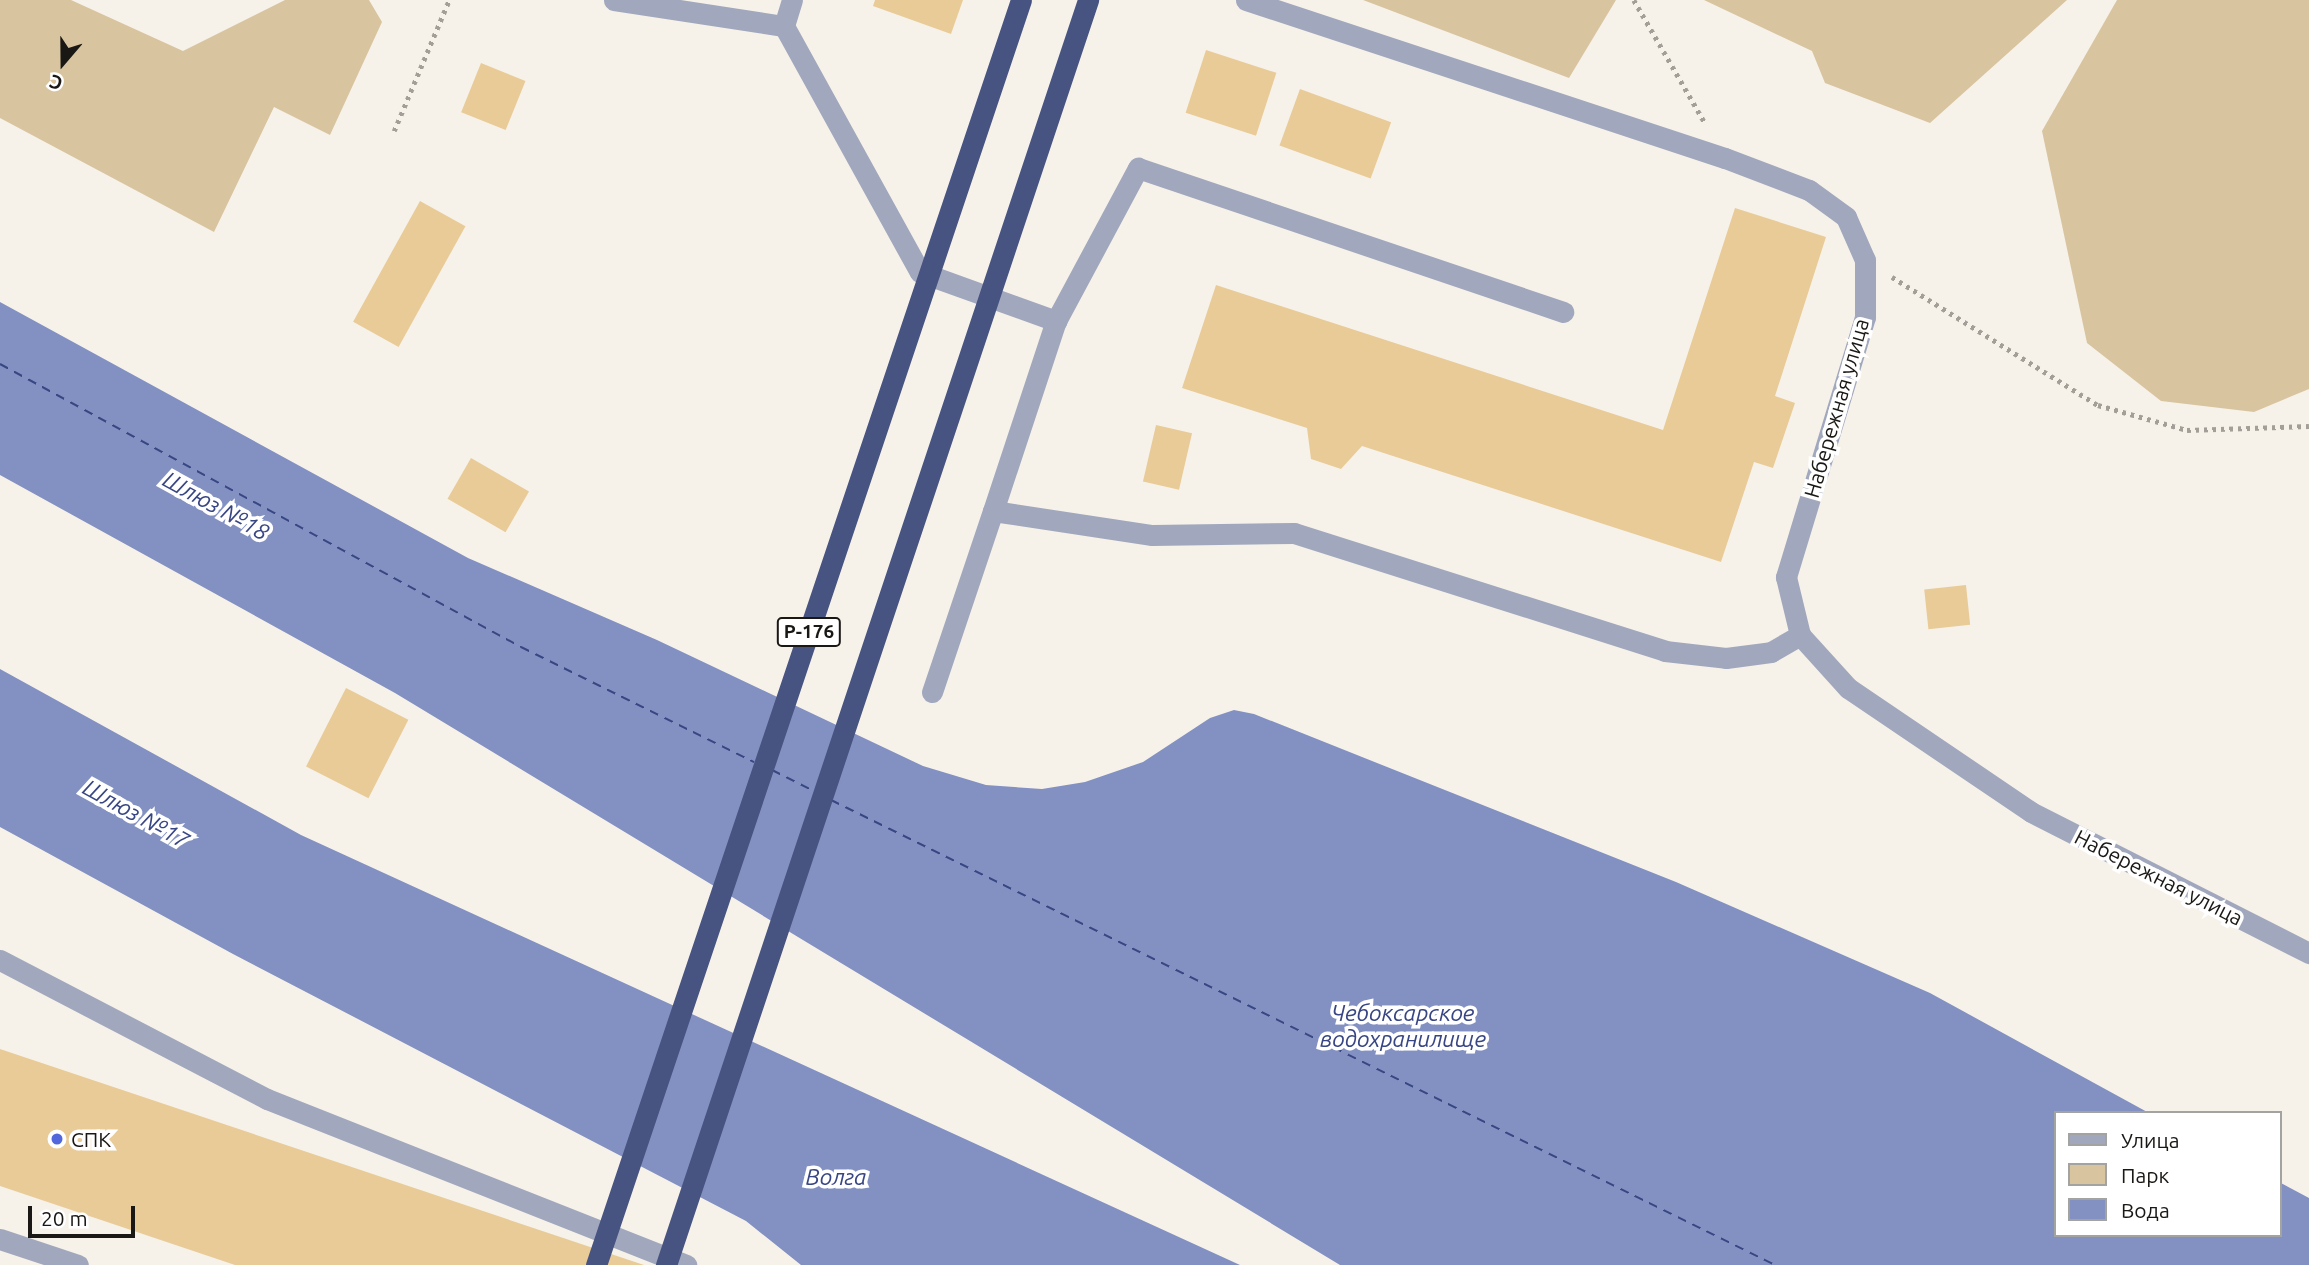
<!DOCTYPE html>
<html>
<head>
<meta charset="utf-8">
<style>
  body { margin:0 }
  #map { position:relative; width:2309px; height:1265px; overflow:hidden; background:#f7f2e9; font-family:Ubuntu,sans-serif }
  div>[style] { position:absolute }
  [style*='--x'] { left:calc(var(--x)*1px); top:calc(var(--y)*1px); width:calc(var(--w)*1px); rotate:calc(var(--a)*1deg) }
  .green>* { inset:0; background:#d9c4a0 }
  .water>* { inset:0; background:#8391c2 }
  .ferry>* { height:2px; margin-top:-1px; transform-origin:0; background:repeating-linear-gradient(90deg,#384684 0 9px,transparent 0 16px) }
  .building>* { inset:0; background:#e9cb98; transform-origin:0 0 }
  .path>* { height:4.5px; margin-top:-2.25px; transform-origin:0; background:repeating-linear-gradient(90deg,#a39f98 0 3.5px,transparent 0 8.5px) }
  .minor>* { height:21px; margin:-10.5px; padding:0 10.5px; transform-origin:10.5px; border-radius:10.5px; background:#a1a8be }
  .highway>* { height:21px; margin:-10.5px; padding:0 10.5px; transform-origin:10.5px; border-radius:10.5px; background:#475380 }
  .dots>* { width:19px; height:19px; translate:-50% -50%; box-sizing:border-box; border:4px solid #fff; border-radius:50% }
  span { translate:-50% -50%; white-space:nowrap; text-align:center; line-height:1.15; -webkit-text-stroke:7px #fff; paint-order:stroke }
  .shield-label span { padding:2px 5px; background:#fff; border:2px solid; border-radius:5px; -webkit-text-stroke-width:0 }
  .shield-label { font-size:19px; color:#1a1815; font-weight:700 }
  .street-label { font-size:21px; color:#1a1815 }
  .poi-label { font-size:21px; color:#1a1815 }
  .left { translate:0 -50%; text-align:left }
  .water-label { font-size:23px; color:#384684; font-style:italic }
  .legend { position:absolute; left:2054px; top:1111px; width:228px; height:126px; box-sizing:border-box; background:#fff; border:2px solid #a3a3a1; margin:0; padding:9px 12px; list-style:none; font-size:21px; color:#1a1815 }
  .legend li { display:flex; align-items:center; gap:14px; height:35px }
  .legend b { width:35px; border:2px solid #a3a3a1 }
  .north { position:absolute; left:28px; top:28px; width:70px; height:70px; -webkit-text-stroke:5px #fff; paint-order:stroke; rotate:200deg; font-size:19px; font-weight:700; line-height:28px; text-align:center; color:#1a1815 }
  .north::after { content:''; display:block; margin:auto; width:24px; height:32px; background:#1a1815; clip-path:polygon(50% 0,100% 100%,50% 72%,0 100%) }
  .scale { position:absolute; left:28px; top:1206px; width:107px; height:32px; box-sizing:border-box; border:4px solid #1a1815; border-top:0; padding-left:9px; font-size:21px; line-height:24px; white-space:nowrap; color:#1a1815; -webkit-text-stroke:5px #fff; paint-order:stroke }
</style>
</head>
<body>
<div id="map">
  <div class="green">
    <div style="clip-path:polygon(0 0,71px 0,183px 51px,285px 0,369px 0,382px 22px,330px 135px,274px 107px,214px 232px,0 118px)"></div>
    <div style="clip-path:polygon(1363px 0,1616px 0,1569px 78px)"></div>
    <div style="clip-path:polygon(1704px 0,2067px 0,1930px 123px,1825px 83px,1812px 51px)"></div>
    <div style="clip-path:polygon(2117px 0,2309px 0,2309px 389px,2254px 412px,2161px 401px,2087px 343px,2042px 131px)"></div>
  </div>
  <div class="water">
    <div style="clip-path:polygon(0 302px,468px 558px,657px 640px,923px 766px,986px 785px,1042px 789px,1085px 782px,1143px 762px,1210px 718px,1234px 710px,1254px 714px,1676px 882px,1930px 993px,2149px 1113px,2055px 1113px,2055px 1235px,2279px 1235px,2279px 1182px,2309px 1198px,2309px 1265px,1340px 1265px,395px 693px,0 475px)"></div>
    <div style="clip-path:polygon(0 669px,301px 835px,1240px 1265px,801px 1265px,746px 1221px,233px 954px,0 827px)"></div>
  </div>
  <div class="ferry">
    <div style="--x:0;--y:364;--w:593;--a:28.51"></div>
    <div style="--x:521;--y:647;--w:260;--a:26.3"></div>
    <div style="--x:772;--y:770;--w:47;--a:26.6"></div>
    <div style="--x:831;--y:800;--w:1052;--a:26.22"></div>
  </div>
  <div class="building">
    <div style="clip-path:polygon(875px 0,963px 0,951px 34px,873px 6px)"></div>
    <div style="left:1206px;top:50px;width:74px;height:66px;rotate:18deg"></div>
    <div style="left:481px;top:63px;width:48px;height:53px;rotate:22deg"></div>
    <div style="left:1300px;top:89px;width:97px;height:60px;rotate:20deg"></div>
    <div style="left:420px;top:201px;width:52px;height:138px;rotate:29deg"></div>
    <div style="clip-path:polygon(1735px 208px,1826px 237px,1775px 396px,1795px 403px,1773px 468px,1754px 462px,1721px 562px,1362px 446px,1341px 469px,1311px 459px,1307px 428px,1182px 388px,1216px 285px,1663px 430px)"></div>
    <div style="left:1156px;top:425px;width:37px;height:58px;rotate:13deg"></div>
    <div style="left:471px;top:458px;width:67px;height:47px;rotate:30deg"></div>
    <div style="left:1966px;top:585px;width:40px;height:42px;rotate:84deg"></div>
    <div style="left:346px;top:688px;width:70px;height:88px;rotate:27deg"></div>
    <div style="clip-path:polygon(0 1049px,644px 1265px,235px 1265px,0 1186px)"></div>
  </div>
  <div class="path">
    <div style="--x:1634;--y:0;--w:140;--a:60"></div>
    <div style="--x:394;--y:131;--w:142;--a:-67.2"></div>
    <div style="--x:1892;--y:277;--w:243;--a:31.9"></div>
    <div style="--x:2098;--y:405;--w:92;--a:15.7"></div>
    <div style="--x:2187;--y:430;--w:122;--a:-1.9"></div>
  </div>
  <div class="minor">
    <div style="--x:614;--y:0;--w:172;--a:8.7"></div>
    <div style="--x:784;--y:26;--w:281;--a:61.1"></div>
    <div style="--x:920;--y:272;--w:145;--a:19.8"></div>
    <div style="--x:1056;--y:321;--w:174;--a:-61.8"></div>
    <div style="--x:1138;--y:168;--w:449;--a:18.7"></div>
    <div style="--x:1246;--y:0;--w:504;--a:18.26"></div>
    <div style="--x:1725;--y:158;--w:90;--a:20.9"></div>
    <div style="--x:1809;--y:190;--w:46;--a:36.1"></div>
    <div style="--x:1846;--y:217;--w:47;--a:66.2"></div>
    <div style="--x:1865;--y:260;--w:57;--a:90"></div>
    <div style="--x:1865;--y:317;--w:272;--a:106.9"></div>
    <div style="--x:1786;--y:577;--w:60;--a:76.4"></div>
    <div style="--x:1800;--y:635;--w:72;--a:47.8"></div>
    <div style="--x:1848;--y:688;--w:221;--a:34.1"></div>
    <div style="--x:2031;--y:812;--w:312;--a:26.9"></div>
    <div style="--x:784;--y:26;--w:27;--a:-73"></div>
    <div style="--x:993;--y:511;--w:200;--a:-71.7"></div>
    <div style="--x:932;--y:692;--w:191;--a:-71.4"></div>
    <div style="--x:993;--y:511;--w:161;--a:8.6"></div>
    <div style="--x:1152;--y:535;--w:142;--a:-0.8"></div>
    <div style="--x:1294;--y:533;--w:389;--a:17.6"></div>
    <div style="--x:1665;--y:651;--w:61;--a:6.5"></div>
    <div style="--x:1726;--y:658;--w:45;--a:-7.6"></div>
    <div style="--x:1771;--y:652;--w:34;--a:-30"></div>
    <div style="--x:0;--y:960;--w:301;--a:27.5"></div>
    <div style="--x:267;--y:1099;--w:451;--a:21.6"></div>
    <div style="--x:0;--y:1239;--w:82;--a:18.4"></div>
  </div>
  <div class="highway">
    <div style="--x:596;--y:1265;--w:1334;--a:-71.43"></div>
    <div style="--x:666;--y:1265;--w:1334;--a:-71.55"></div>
  </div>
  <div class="dots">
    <div style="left:57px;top:1139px;background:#5267dc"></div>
  </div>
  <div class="shield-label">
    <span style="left:809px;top:632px">Р-176</span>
  </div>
  <div class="street-label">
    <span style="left:1836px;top:408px;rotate:-74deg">Набережная улица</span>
    <span style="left:2159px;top:877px;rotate:27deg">Набережная улица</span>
  </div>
  <div class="poi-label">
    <span class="left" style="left:71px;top:1139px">СПК</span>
  </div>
  <div class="water-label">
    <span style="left:216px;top:506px;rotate:29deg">Шлюз №18</span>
    <span style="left:136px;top:814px;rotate:29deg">Шлюз №17</span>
    <span style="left:1403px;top:1026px">Чебоксарское<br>водохранилище</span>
    <span style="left:836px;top:1177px">Волга</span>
  </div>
  <ul class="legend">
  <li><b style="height:9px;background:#a1a8be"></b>Улица</li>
  <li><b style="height:19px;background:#d9c4a0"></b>Парк</li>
  <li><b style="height:19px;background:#8391c2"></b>Вода</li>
  </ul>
  <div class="north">С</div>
  <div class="scale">20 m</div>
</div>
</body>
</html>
